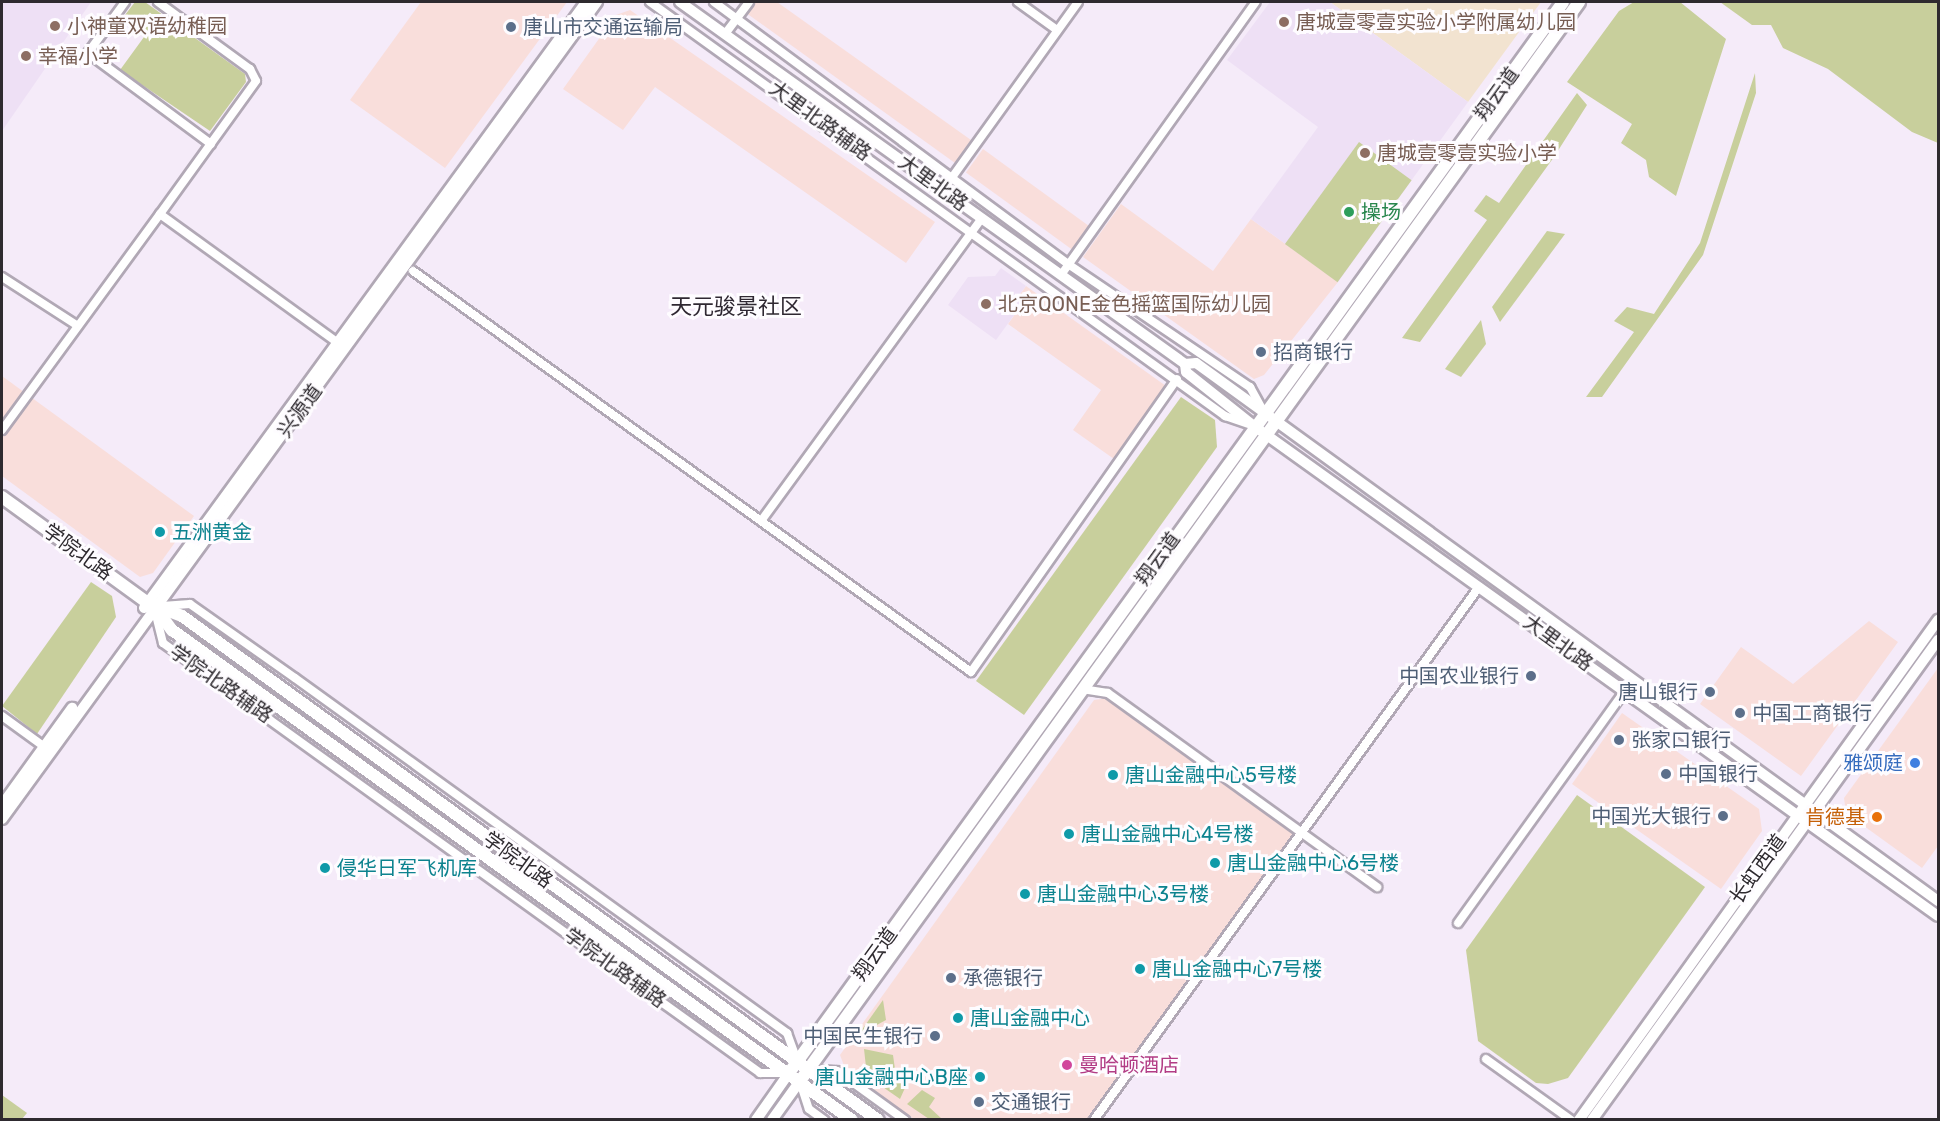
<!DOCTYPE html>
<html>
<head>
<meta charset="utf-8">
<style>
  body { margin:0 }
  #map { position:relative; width:1940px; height:1121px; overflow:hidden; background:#f5ebf9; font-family:Rubik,"Noto Sans SC",sans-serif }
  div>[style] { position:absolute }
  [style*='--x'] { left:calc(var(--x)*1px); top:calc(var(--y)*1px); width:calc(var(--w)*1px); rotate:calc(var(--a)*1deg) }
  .commercial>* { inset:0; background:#f9dedb; transform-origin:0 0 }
  .industrial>* { inset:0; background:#f2e3d0 }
  .built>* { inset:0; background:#eee0f5 }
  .green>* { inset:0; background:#c8cf9c; transform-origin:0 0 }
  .roads { filter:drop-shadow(2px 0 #b1a8b5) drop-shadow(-2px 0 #b1a8b5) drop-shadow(0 2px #b1a8b5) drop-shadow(0 -2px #b1a8b5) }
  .minor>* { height:8px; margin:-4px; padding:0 4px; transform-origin:4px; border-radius:4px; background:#fff }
  .secondary>* { height:10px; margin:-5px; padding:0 5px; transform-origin:5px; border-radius:5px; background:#fff }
  .primary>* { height:12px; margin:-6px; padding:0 6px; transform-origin:6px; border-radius:6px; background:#fff }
  .dots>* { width:16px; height:16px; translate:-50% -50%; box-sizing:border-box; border:3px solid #fefcff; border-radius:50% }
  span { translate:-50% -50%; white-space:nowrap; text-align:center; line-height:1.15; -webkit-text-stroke:6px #fefcff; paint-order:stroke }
  .education-label { font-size:20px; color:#785e54 }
  .left { translate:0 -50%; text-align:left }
  .service-label { font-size:20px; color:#4e5e75 }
  .right { translate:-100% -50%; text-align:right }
  .street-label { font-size:20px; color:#2e2a2f }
  .leisure-label { font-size:20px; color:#27864d }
  .culture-label { font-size:20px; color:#0d838f }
  .shop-label { font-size:20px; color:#366cbe }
  .food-label { font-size:20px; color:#c56008 }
  .hotel-label { font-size:20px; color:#b23c85 }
  .quarter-label { font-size:22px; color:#2f2832 }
  .frame { position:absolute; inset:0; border:3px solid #2e2a2f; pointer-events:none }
</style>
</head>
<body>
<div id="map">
  <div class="commercial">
    <div style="clip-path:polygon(421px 2px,567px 2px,445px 168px,350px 100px)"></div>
    <div style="clip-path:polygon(749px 2px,777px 2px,971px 140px,955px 163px,742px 10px)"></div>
    <div style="clip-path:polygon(630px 10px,935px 222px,906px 263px,655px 87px,623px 130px,563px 89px,616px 15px)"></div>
    <div style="left:983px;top:149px;width:131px;height:29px;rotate:36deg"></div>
    <div style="clip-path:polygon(1121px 204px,1213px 271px,1251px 219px,1338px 282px,1264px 375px,1254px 379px,1083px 257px)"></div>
    <div style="clip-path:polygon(1026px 286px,1166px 386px,1114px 459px,1073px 430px,1101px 390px,1008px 324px,1023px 303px,1017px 298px)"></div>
    <div style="clip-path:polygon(2px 376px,194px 516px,153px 573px,140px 577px,2px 476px)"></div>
    <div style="clip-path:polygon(1869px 621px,1898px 642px,1801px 776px,1700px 704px,1741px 647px,1793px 684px)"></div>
    <div style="clip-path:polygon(1938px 668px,1938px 846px,1922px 868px,1846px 813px,1844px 798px)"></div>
    <div style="clip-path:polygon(1108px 698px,1297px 834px,1298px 845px,1098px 1119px,914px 1119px,846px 1071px,840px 1055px,1094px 700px)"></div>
    <div style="clip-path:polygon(1622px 713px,1759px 809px,1762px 831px,1721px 889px,1572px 784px)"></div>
  </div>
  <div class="industrial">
    <div style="clip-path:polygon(1330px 2px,1541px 2px,1468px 102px)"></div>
  </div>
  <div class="built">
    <div style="clip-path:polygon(2px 2px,91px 2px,2px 131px)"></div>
    <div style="clip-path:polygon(1270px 2px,1330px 2px,1468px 102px,1338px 282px,1251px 219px,1318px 127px,1227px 60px)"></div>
    <div style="clip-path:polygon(1001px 268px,1026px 286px,1017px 298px,1023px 303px,996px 340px,948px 305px,968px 277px,995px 276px)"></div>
  </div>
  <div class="green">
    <div style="clip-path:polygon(135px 2px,145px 2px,245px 74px,246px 82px,210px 131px,120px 70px,144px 37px,121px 20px)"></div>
    <div style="clip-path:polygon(1634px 2px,1680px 2px,1726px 39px,1676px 196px,1649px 177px,1646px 160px,1621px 143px,1632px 124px,1567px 82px,1619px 11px)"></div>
    <div style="clip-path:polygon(1720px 2px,1938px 2px,1938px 143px,1912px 132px,1828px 69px,1783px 48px,1771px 25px,1752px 25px)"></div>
    <div style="clip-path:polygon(1755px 73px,1756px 93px,1703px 255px,1602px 397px,1586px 397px,1634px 332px,1614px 321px,1627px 307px,1654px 314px,1700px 243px)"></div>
    <div style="clip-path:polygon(1577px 93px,1587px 105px,1554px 157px,1420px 342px,1402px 338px,1487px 220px,1474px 211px,1486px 195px,1499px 203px)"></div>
    <div style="left:1359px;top:142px;width:65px;height:126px;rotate:36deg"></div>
    <div style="clip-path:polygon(1547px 231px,1565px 234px,1500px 322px,1492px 307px)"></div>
    <div style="clip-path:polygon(1481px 320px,1486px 344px,1461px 377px,1445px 369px)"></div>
    <div style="clip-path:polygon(1181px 397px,1215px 420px,1217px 447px,1024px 715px,976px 681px)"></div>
    <div style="clip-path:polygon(91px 582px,112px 596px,116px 617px,37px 734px,2px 706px)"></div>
    <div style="clip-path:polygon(1577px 795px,1705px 887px,1568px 1078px,1548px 1084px,1536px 1083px,1478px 1041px,1466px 950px)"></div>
    <div style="clip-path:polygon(883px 1000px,886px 1020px,862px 1033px,861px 1031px)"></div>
    <div style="clip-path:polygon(887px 1029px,905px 1033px,906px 1038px,891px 1046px,873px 1042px)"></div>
    <div style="clip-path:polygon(864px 1049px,893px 1055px,895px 1069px,909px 1079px,900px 1099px,867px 1076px)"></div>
    <div style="clip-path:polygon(922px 1090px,935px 1098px,929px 1107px,942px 1119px,929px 1119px,907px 1104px)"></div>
    <div style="clip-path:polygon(2px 1095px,27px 1113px,22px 1119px,2px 1119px)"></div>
  </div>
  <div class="roads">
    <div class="minor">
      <div style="--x:125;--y:2;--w:63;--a:126"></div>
      <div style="--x:88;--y:53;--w:153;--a:36.5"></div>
      <div style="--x:158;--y:2;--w:114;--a:36.1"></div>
      <div style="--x:250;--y:69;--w:13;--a:63"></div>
      <div style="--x:256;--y:81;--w:164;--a:125.8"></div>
      <div style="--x:160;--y:214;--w:218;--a:35.9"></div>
      <div style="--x:650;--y:2;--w:709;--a:35.75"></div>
      <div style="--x:1225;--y:416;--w:24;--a:19"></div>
      <div style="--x:714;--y:2;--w:440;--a:36.5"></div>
      <div style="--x:1068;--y:264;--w:220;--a:34.1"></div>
      <div style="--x:1250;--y:387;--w:25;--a:61"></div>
      <div style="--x:1018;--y:2;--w:48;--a:35.7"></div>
      <div style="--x:725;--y:34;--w:40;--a:-53"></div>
      <div style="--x:943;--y:190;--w:231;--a:-54.3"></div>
      <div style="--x:413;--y:271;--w:687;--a:35.7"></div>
      <div style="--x:971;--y:672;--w:358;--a:-54.9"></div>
      <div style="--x:1061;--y:275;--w:335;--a:-54.5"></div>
      <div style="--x:2;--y:277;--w:90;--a:32.8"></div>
      <div style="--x:2;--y:430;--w:268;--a:-53.8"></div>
      <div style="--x:761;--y:521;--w:375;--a:-53.9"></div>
      <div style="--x:162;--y:606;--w:28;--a:-4"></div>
      <div style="--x:190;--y:604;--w:128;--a:35.2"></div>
      <div style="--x:295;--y:678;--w:607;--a:35.81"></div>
      <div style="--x:787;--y:1033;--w:30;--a:70"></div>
      <div style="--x:155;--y:611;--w:33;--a:76"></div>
      <div style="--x:163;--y:643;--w:736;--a:35.76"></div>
      <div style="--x:760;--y:1073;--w:26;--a:0"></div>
      <div style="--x:1082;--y:689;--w:26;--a:9"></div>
      <div style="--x:1108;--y:693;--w:332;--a:35.8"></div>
      <div style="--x:2;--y:716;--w:54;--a:36"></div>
      <div style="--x:1458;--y:923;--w:286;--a:-54.3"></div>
      <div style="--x:1486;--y:1059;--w:105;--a:35.7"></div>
      <div style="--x:811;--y:1070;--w:26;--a:2"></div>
      <div style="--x:837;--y:1071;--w:84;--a:35.8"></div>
      <div style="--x:801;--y:1085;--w:25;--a:72"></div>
      <div style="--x:809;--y:1109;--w:19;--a:36"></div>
      <div style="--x:1094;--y:1120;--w:658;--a:-54.16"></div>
    </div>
    <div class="secondary">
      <div style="--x:680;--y:2;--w:621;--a:35.63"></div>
      <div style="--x:1185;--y:364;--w:11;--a:-5"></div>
      <div style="--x:1196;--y:363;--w:917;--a:35.94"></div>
      <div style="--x:1185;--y:364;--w:8;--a:83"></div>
      <div style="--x:1186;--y:372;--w:87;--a:38.5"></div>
      <div style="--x:1254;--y:426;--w:841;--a:35.62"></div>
      <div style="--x:144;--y:608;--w:750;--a:-53.89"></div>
      <div style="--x:2;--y:805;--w:120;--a:-54.2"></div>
      <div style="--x:2;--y:819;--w:1011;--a:-53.94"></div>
      <div style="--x:756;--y:1120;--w:57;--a:-54.9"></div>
      <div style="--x:772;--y:1120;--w:48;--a:-54.3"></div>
      <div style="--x:1579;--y:1120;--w:616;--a:-54.32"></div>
      <div style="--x:1592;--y:1120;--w:592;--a:-54.21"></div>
    </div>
    <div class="primary">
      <div style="--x:2;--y:497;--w:180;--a:36"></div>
      <div style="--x:148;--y:603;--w:36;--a:21"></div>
      <div style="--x:182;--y:616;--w:859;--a:35.91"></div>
      <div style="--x:155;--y:607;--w:29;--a:54"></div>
      <div style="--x:172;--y:630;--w:838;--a:35.78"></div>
      <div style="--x:789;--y:1073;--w:1321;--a:-54.14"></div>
      <div style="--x:800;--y:1081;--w:1331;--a:-54.17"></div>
    </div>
  </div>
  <div class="dots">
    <div style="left:1284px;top:22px;background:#8d6e63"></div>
    <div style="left:55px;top:26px;background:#8d6e63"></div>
    <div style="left:511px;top:27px;background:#5c6f8a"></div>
    <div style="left:26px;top:56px;background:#8d6e63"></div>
    <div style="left:1365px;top:153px;background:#8d6e63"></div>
    <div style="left:1349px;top:212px;background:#2e9e5b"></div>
    <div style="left:986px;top:304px;background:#8d6e63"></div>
    <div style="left:1261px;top:352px;background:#5c6f8a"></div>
    <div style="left:160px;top:532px;background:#0f9aa8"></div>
    <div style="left:1531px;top:676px;background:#5c6f8a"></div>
    <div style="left:1710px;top:692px;background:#5c6f8a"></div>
    <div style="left:1740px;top:713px;background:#5c6f8a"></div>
    <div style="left:1619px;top:740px;background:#5c6f8a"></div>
    <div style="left:1915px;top:763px;background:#3f7fe0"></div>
    <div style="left:1666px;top:774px;background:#5c6f8a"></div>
    <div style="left:1113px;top:775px;background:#0f9aa8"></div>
    <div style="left:1723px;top:816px;background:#5c6f8a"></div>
    <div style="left:1877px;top:817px;background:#e8710a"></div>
    <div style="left:1069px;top:834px;background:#0f9aa8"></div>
    <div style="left:1215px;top:863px;background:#0f9aa8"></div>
    <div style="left:325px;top:868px;background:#0f9aa8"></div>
    <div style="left:1025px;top:894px;background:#0f9aa8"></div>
    <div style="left:1140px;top:969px;background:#0f9aa8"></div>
    <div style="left:951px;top:978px;background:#5c6f8a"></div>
    <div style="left:958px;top:1018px;background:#0f9aa8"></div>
    <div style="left:935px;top:1036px;background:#5c6f8a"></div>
    <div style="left:1067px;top:1065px;background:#d1479c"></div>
    <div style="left:980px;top:1077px;background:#0f9aa8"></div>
    <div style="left:979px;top:1102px;background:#5c6f8a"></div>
  </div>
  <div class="education-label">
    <span class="left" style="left:1296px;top:22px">唐城壹零壹实验小学附属幼儿园</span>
    <span class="left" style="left:67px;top:26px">小神童双语幼稚园</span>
    <span class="left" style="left:38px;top:56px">幸福小学</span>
    <span class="left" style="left:1377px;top:153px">唐城壹零壹实验小学</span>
    <span class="left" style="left:998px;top:304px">北京QONE金色摇篮国际幼儿园</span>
  </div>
  <div class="service-label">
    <span class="left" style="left:523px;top:27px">唐山市交通运输局</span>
    <span class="left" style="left:1273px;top:352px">招商银行</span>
    <span class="right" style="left:1519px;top:676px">中国农业银行</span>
    <span class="right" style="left:1698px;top:692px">唐山银行</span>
    <span class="left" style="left:1752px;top:713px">中国工商银行</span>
    <span class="left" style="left:1631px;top:740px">张家口银行</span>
    <span class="left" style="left:1678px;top:774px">中国银行</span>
    <span class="right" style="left:1711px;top:816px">中国光大银行</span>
    <span class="left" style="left:963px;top:978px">承德银行</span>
    <span class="right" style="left:923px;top:1036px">中国民生银行</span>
    <span class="left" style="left:991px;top:1102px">交通银行</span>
  </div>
  <div class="street-label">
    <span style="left:1497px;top:94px;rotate:-54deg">翔云道</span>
    <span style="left:820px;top:121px;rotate:36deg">大里北路辅路</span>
    <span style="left:933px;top:183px;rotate:36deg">大里北路</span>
    <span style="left:300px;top:411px;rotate:-54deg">兴源道</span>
    <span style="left:78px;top:552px;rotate:36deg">学院北路</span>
    <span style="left:1158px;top:559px;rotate:-54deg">翔云道</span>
    <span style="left:1558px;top:643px;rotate:36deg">大里北路</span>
    <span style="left:221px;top:684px;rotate:35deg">学院北路辅路</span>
    <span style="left:518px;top:860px;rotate:36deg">学院北路</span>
    <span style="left:1758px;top:869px;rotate:-54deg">长虹西道</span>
    <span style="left:875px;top:954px;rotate:-54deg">翔云道</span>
    <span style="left:615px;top:968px;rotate:36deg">学院北路辅路</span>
  </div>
  <div class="leisure-label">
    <span class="left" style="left:1361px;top:212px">操场</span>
  </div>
  <div class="culture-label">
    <span class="left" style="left:172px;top:532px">五洲黄金</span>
    <span class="left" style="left:1125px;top:775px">唐山金融中心5号楼</span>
    <span class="left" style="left:1081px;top:834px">唐山金融中心4号楼</span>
    <span class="left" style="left:1227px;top:863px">唐山金融中心6号楼</span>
    <span class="left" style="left:337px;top:868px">侵华日军飞机库</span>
    <span class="left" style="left:1037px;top:894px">唐山金融中心3号楼</span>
    <span class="left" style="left:1152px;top:969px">唐山金融中心7号楼</span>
    <span class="left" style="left:970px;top:1018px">唐山金融中心</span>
    <span class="right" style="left:968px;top:1077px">唐山金融中心B座</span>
  </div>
  <div class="shop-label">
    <span class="right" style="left:1903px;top:763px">雅颂庭</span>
  </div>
  <div class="food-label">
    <span class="right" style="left:1865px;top:817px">肯德基</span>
  </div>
  <div class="hotel-label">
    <span class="left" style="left:1079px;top:1065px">曼哈顿酒店</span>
  </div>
  <div class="quarter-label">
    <span style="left:736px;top:307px">天元骏景社区</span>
  </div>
  <div class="frame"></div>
</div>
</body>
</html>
